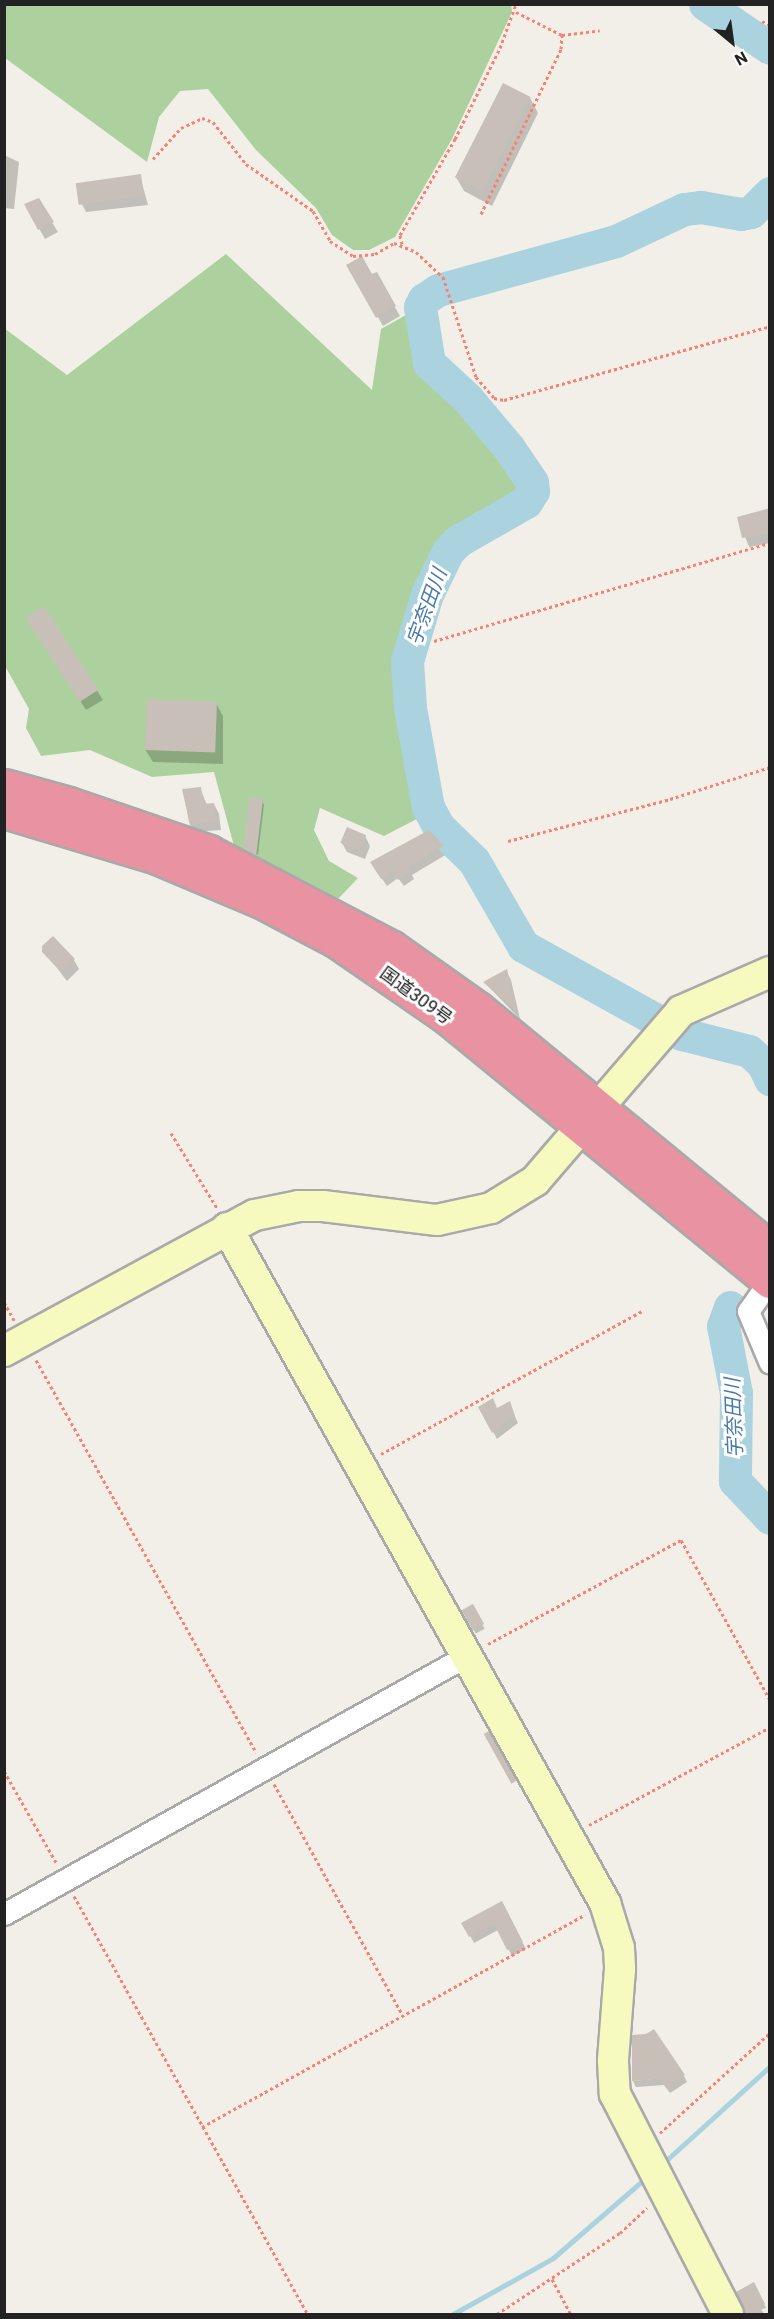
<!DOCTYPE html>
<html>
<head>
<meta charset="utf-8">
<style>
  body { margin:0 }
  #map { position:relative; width:774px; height:2319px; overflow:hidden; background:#f2efe9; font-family:Roboto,"Noto Sans JP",sans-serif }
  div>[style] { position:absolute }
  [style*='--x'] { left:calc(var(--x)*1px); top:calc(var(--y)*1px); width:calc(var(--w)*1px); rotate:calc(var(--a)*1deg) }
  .forest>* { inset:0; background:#add19e }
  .shadow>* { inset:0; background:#0003; transform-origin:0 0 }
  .stream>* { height:5px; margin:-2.5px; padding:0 2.5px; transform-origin:2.5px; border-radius:2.5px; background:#aad3df }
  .river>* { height:33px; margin:-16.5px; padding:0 16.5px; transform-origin:16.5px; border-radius:16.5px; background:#aad3df }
  .building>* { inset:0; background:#c7bfb8; transform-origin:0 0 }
  .path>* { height:3px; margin-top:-1.5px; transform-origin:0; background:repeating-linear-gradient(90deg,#fa8072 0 3px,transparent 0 6px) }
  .roads { filter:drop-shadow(2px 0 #a9a9a9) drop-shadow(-2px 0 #a9a9a9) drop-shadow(0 2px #a9a9a9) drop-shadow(0 -2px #a9a9a9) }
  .street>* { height:21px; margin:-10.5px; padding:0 10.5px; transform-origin:10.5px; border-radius:10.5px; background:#fff }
  .secondary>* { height:30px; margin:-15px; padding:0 15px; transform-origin:15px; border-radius:15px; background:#f7fabf }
  .highway>* { height:33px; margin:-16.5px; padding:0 16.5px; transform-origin:16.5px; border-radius:16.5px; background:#e892a2 }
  span { translate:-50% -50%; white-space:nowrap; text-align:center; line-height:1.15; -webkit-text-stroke:6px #fff; paint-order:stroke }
  .street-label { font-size:18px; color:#222 }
  .water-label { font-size:20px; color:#4a7aab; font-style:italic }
  .frame { position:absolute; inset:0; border:6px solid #222; pointer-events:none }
  .north { position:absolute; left:702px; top:12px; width:60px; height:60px; -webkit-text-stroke:4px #fff; paint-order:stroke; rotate:151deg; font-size:16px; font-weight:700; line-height:24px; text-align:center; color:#222 }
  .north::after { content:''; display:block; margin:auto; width:21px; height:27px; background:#222; clip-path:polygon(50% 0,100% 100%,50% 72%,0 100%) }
</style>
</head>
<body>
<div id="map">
  <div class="forest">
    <div style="clip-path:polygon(5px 4px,511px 4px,512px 12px,452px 139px,395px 237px,369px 250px,353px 250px,332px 235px,316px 208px,256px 150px,208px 89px,180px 91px,159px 117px,147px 162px,5px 58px)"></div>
    <div style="clip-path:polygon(226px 254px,372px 390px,381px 329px,413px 311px,421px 323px,417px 342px,420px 358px,440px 394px,511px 454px,531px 476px,528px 506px,459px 549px,419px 626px,407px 669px,421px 759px,438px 808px,384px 836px,320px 808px,314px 830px,329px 861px,358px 878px,338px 899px,234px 846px,214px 772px,152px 777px,90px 750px,41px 756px,26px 728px,29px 709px,5px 666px,4px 328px,67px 375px)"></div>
  </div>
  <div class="shadow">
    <div style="clip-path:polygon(530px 98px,538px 113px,492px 206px,464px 191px,456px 177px)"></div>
    <div style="clip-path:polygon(4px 155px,19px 162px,14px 209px,4px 208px)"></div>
    <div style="clip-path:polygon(140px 176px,148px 205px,86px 212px,81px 202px)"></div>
    <div style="clip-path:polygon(38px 200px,58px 232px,45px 239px,26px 205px)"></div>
    <div style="clip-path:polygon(348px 265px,372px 276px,376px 274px,400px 316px,383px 326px)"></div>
    <div style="clip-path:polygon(770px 509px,770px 543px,749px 547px,738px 518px)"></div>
    <div style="clip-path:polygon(44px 608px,103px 700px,86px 710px,34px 627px)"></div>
    <div style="clip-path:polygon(216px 703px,223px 716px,223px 764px,153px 762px,145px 749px)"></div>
    <div style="clip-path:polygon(200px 788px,207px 805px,214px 804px,219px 814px,221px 830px,194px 832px,189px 822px,184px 791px)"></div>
    <div style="clip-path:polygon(262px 800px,264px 805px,258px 855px,246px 848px)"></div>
    <div style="clip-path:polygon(365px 836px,370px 846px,365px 859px,347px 852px,342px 843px)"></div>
    <div style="clip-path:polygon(442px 847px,447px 854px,412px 875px,414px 879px,404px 886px,398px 878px,387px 886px,376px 870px)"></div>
    <div style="clip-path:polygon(44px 951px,74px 960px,79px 969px,67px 981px)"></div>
    <div style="clip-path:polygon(506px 971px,511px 980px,520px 1019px,485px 983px)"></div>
    <div style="clip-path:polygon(509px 1403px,518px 1423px,497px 1439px,480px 1407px,497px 1410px)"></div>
    <div style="left:472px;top:1606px;width:26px;height:10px;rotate:61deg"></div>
    <div style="clip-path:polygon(501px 1903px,526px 1949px,512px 1956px,498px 1930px,474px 1943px,463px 1923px)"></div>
    <div style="clip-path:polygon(684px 2076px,687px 2082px,670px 2093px,664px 2085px,636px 2087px,633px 2081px)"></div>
    <div style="clip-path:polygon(754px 2284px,766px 2308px,747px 2314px,738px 2293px)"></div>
  </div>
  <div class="stream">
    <div style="--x:661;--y:2165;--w:147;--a:-42.2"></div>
    <div style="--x:453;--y:2314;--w:115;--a:-29.2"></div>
    <div style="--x:553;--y:2258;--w:124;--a:-40.8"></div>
  </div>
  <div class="river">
    <div style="--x:705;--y:4;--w:78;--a:34.1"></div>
    <div style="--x:770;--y:193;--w:27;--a:135"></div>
    <div style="--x:751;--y:212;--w:10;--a:169"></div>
    <div style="--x:741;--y:214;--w:41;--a:-170.1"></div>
    <div style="--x:701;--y:207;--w:17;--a:173"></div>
    <div style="--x:684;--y:209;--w:75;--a:154.8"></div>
    <div style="--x:616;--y:241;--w:185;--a:164.6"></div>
    <div style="--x:438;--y:290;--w:17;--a:147"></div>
    <div style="--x:424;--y:299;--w:9;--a:117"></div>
    <div style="--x:420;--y:307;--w:57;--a:80.9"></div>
    <div style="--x:429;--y:363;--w:53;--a:42.7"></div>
    <div style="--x:468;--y:399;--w:64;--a:50.1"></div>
    <div style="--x:509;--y:448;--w:41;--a:55.9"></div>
    <div style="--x:532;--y:482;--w:9;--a:84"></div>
    <div style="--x:533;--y:491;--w:13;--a:122"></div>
    <div style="--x:526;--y:502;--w:78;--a:150.2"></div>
    <div style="--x:458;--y:541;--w:14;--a:135"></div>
    <div style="--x:448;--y:551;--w:48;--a:116"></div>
    <div style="--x:427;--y:594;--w:70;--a:106.6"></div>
    <div style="--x:407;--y:661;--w:47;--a:86.3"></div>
    <div style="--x:410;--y:708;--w:101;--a:79.7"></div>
    <div style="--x:428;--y:807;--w:21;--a:62"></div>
    <div style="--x:438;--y:826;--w:50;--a:44.2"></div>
    <div style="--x:474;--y:861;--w:98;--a:60"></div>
    <div style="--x:523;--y:946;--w:182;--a:29"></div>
    <div style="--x:682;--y:1034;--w:69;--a:14.2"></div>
    <div style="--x:749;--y:1051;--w:19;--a:43"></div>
    <div style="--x:763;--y:1064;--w:17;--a:65"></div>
    <div style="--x:730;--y:1307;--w:20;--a:110"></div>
    <div style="--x:723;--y:1326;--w:68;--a:79"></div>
    <div style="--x:736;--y:1393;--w:88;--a:90.7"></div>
    <div style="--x:735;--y:1481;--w:51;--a:46.6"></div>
  </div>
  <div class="building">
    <div style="left:503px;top:83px;width:31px;height:106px;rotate:27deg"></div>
    <div style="left:141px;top:174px;width:22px;height:66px;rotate:82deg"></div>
    <div style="clip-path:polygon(39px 198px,54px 222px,38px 230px,24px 204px)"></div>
    <div style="clip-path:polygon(362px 256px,372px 274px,377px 272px,396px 306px,376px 318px,346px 265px)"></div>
    <div style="clip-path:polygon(770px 508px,770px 534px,742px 538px,737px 517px)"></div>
    <div style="left:44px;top:606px;width:100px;height:22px;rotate:57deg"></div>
    <div style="left:147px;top:699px;width:70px;height:51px;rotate:2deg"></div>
    <div style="clip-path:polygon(201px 787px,203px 804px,214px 803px,217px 821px,190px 825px,182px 789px)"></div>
    <div style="clip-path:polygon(249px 797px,263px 799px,256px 856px,244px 849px)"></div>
    <div style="left:347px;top:827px;width:21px;height:17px;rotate:23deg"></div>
    <div style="clip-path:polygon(429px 830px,444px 846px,408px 867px,411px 871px,398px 880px,393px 872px,381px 879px,370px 862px)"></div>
    <div style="clip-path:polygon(53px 936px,75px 959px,61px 972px,42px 952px,42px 946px)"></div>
    <div style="clip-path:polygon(507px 969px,517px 1012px,483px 982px)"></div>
    <div style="clip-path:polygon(493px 1398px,497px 1408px,510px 1401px,515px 1416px,492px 1433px,478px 1407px)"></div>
    <div style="left:473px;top:1604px;width:23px;height:13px;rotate:61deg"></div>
    <div style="left:489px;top:1731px;width:57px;height:6px;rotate:61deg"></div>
    <div style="clip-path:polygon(502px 1901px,523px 1942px,507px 1950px,494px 1924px,469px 1937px,461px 1923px)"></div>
    <div style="clip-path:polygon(654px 2029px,685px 2075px,666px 2088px,660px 2079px,632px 2081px,632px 2035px,646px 2034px)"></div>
    <div style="clip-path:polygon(754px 2282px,765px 2304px,760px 2307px,764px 2314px,745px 2314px,736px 2292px)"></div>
  </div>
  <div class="path">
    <div style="--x:516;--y:12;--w:51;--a:26.6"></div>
    <div style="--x:562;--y:35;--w:38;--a:-7"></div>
    <div style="--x:762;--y:21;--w:9;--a:27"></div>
    <div style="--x:153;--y:159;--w:42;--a:-47.9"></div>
    <div style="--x:181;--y:128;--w:23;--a:-25"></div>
    <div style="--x:202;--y:118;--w:12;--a:20"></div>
    <div style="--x:213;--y:122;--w:53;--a:51.8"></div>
    <div style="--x:246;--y:164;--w:82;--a:35"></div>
    <div style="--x:313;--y:211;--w:34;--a:60"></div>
    <div style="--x:330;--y:241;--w:27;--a:33"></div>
    <div style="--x:353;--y:256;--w:22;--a:-5"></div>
    <div style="--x:375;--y:254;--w:22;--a:-30"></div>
    <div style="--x:394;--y:243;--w:24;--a:22"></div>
    <div style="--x:416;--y:252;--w:37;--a:43"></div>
    <div style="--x:443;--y:277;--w:105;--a:71.7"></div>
    <div style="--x:476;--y:377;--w:28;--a:49"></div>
    <div style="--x:494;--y:398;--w:10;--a:11"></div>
    <div style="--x:504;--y:400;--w:276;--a:-15.5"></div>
    <div style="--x:481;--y:214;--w:183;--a:-64.1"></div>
    <div style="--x:561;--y:49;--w:14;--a:-86"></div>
    <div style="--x:402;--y:244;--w:9;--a:-103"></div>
    <div style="--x:400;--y:235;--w:111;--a:-60.2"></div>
    <div style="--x:455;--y:139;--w:102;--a:-63.7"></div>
    <div style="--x:500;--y:48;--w:47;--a:-70"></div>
    <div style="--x:434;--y:641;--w:350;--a:-16.3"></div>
    <div style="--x:508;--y:841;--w:167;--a:-14.5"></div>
    <div style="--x:670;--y:799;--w:105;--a:-17.7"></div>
    <div style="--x:171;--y:1133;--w:88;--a:58.5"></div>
    <div style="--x:4;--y:1302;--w:21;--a:61"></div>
    <div style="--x:36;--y:1360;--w:450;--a:60.7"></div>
    <div style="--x:381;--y:1454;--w:298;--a:-28.7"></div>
    <div style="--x:488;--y:1644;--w:219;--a:-28.3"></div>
    <div style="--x:681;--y:1540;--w:183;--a:60.9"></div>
    <div style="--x:4;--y:1771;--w:107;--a:60.3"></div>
    <div style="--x:274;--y:1784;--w:265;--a:60.9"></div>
    <div style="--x:589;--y:1825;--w:206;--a:-28.4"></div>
    <div style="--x:74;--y:1896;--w:479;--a:60.8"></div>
    <div style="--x:202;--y:2127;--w:438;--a:-29"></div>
    <div style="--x:660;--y:2133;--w:149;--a:-42.3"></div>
    <div style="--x:552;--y:2279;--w:40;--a:62"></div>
    <div style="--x:497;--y:2314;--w:147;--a:-33.4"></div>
    <div style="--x:620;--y:2233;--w:37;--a:-43"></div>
  </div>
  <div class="roads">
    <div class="street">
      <div style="--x:770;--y:1280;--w:38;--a:125"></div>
      <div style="--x:748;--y:1311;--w:56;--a:67.1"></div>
      <div style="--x:4;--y:1914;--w:529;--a:-29.18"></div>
    </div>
    <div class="secondary">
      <div style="--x:227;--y:1228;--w:774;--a:60.75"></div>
      <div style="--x:605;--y:1903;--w:47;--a:72.7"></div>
      <div style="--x:619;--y:1948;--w:21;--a:87"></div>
      <div style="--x:620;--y:1969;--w:92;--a:94.4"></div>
      <div style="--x:613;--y:2061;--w:33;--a:87"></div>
      <div style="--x:615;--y:2094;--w:247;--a:62.8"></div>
      <div style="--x:4;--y:1351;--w:285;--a:-28.5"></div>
      <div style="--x:255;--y:1215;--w:45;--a:-11.6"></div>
      <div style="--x:299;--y:1206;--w:24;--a:0"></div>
      <div style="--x:323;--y:1206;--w:115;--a:7"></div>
      <div style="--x:437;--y:1220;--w:55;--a:-12.5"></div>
      <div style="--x:491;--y:1208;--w:52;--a:-31.5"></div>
      <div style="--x:535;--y:1181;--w:224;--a:-49.3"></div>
      <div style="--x:681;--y:1011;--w:97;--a:-23.7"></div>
    </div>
    <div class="highway">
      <div style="--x:4;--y:786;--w:67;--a:15.5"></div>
      <div style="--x:69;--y:804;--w:148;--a:18.9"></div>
      <div style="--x:209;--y:852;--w:207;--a:27.7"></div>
      <div style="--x:392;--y:948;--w:105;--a:35.3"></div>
      <div style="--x:478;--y:1009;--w:378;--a:39.4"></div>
      <div style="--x:4;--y:811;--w:160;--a:16.7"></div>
      <div style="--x:157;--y:857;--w:111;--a:22.9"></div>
      <div style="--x:259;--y:900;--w:88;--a:27.7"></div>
      <div style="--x:337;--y:941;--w:134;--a:34.6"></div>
      <div style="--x:447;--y:1017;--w:417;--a:39.3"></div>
    </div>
  </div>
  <div class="street-label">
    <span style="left:416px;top:996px;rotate:36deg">国道309号</span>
  </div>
  <div class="water-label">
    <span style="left:427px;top:607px;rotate:-70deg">宇奈田川</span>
    <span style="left:734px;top:1418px;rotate:-92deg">宇奈田川</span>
  </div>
  <div class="frame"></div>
  <div class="north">N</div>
</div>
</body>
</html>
